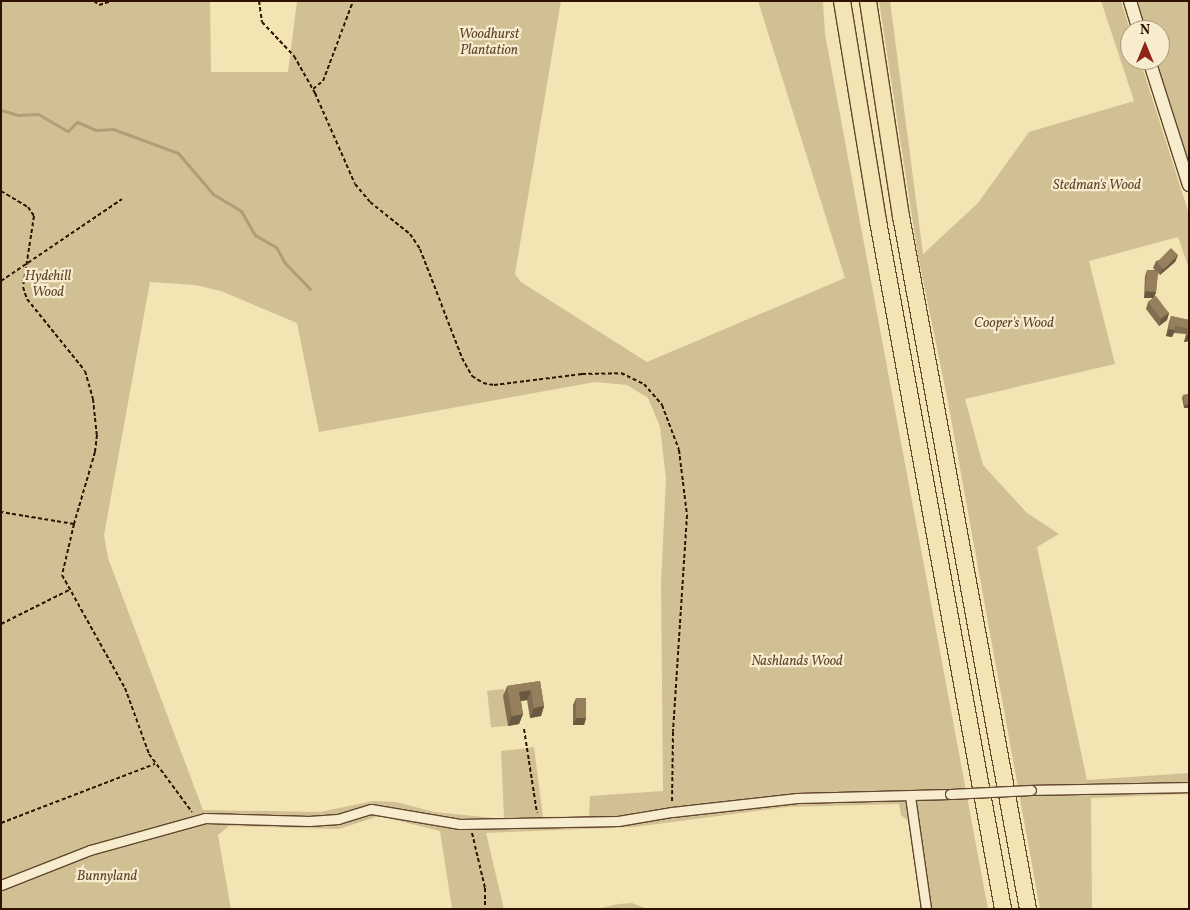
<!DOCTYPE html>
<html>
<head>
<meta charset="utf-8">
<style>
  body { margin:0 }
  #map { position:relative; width:1190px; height:910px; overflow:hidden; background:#f3e4b3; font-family:Vollkorn,serif }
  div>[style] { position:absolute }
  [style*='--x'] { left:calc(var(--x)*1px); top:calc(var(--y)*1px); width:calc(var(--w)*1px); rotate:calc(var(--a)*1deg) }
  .green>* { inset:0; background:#d2c095; transform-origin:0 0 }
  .stream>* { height:3px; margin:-1.5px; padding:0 1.5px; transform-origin:1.5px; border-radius:1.5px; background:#b19d76 }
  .path>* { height:2px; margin-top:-1px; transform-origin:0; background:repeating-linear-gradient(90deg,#311200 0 4px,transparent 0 6.5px) }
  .roads { filter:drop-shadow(1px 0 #62462d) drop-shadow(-1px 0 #62462d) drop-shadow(0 1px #62462d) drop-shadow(0 -1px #62462d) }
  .street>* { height:9px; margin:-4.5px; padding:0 4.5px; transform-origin:4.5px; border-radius:4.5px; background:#f7edce }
  .secondary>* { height:12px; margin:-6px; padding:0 6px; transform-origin:6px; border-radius:6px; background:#f7edce }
  .highway>* { height:16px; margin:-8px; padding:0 8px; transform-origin:8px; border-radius:8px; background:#f3e4b3 }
  .bridges { filter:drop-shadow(1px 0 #62462d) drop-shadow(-1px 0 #62462d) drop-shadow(0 1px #62462d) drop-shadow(0 -1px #62462d) }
  .street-bridge>* { height:9px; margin:-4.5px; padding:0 4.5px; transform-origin:4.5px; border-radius:4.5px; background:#f7edce }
  .wall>* { inset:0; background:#816d50 }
  .shaded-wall>* { inset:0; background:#695941 }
  .building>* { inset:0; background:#967f5d; transform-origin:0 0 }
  span { translate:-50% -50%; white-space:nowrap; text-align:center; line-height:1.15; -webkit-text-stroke:4.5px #f7edce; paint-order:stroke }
  .park-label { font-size:14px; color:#61462d; font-style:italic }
  .frame { position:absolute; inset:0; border:2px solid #311200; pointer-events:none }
  .north { position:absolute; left:1120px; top:20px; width:50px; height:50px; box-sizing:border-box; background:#f7edce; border:1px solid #a8957c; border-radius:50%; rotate:0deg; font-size:14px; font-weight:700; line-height:20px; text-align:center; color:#311200 }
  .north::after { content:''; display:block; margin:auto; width:18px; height:22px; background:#8f2418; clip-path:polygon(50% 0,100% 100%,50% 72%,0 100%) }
</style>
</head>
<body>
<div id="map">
  <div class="green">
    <div style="clip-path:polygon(evenodd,1px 1px,210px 1px,211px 72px,288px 72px,297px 1px,561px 1px,515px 274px,521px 282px,647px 362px,845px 278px,758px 1px,823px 1px,825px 34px,988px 909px,921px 909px,908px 821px,901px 815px,899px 804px,787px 807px,634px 827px,486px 833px,504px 909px,452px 909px,440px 831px,379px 816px,339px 829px,229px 826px,218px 835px,231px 909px,1px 909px,1px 1px,150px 282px,195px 285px,221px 291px,297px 323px,319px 432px,595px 382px,627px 385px,648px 398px,660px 427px,666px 479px,661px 582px,663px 791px,590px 796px,589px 816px,543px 817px,534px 747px,501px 751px,504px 819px,434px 812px,396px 802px,373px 801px,320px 812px,203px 810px,108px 558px,104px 535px,150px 282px)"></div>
    <div style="clip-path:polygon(879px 1px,890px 1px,923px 254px,978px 203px,1029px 132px,1134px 101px,1101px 1px,1121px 1px,1130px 30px,1130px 60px,1140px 60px,1189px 214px,1189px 269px,1178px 237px,1089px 261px,1115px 364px,965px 399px,983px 465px,1027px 513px,1059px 534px,1037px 547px,1087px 780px,1189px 773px,1189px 794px,1091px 798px,1092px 909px,1040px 909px,948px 402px,918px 256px)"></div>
    <div style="clip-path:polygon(1130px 1px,1189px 1px,1189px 185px,1149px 60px,1160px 60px,1160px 30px,1139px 30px)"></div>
    <div style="left:504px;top:689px;width:37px;height:17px;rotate:84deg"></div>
    <div style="clip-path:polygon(632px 903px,647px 909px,596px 909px,619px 904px)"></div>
  </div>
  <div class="stream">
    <div style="--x:1;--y:110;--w:18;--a:16"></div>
    <div style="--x:18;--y:115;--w:20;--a:-3"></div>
    <div style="--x:38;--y:114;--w:34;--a:30"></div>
    <div style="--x:68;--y:131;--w:13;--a:-45"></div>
    <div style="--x:77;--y:122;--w:21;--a:23"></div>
    <div style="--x:96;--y:130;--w:17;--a:-3"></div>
    <div style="--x:113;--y:129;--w:69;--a:20.3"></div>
    <div style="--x:178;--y:153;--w:54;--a:49.5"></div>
    <div style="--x:213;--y:194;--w:33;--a:31"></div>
    <div style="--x:241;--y:211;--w:28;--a:60"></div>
    <div style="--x:255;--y:235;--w:24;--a:30"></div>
    <div style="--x:276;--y:247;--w:18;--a:61"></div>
    <div style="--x:285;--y:263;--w:36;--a:46"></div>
  </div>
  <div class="path">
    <div style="--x:94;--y:1;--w:6;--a:39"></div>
    <div style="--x:99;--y:5;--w:14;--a:-17"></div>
    <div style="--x:259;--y:1;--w:21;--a:82"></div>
    <div style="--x:262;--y:22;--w:47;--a:46.7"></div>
    <div style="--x:294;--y:56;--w:43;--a:60.4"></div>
    <div style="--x:315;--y:93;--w:99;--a:66.3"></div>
    <div style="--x:355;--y:184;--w:23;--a:50"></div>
    <div style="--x:370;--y:202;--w:51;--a:38.7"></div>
    <div style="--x:410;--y:234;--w:18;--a:56"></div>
    <div style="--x:420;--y:249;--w:117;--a:68.9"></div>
    <div style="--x:462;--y:358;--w:21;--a:61"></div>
    <div style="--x:472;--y:376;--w:13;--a:32"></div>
    <div style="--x:483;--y:383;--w:11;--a:10"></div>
    <div style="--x:494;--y:385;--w:89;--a:-7.1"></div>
    <div style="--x:582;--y:374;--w:39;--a:-1"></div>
    <div style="--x:621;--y:373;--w:25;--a:26"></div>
    <div style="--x:644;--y:384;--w:28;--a:49"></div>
    <div style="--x:662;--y:405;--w:48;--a:69.3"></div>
    <div style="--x:679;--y:450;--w:65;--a:83"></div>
    <div style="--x:687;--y:515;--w:217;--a:93.7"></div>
    <div style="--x:673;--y:732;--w:70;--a:90.8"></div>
    <div style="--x:313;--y:89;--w:13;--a:-39"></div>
    <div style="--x:323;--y:81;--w:85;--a:-69.4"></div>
    <div style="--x:1;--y:191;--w:31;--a:31"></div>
    <div style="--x:28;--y:207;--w:11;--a:56"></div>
    <div style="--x:34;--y:216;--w:72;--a:98.8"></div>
    <div style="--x:23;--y:287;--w:13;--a:72"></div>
    <div style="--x:27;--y:299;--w:92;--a:51.1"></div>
    <div style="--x:85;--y:371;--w:29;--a:74"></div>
    <div style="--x:93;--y:399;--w:36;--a:84"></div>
    <div style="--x:97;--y:435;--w:17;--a:97"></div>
    <div style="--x:95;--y:452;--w:75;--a:106.3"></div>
    <div style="--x:74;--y:524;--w:74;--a:-170.7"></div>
    <div style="--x:1;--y:281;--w:146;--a:-34.1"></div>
    <div style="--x:74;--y:524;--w:52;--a:103.2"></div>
    <div style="--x:62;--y:575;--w:129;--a:60.9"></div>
    <div style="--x:125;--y:688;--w:70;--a:70"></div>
    <div style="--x:149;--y:754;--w:72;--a:53.4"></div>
    <div style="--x:1;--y:624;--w:78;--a:-26.6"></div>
    <div style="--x:524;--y:729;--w:85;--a:81.2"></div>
    <div style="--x:1;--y:823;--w:165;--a:-21"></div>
    <div style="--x:472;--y:833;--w:57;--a:76.7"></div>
    <div style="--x:485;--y:888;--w:21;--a:90"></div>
  </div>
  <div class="roads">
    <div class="street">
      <div style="--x:1031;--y:790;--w:158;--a:-1.1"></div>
      <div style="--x:910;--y:796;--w:114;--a:81.9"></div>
      <div style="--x:1;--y:885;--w:96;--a:-21.5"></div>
      <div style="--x:90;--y:850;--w:119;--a:-15.5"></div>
      <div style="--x:205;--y:818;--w:104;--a:1.7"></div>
      <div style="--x:309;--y:821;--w:29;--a:-4"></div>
      <div style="--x:338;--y:819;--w:34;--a:-17"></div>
      <div style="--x:371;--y:809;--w:90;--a:9.6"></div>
      <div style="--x:460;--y:824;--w:158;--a:-1.1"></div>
      <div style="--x:618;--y:821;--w:55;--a:-9.5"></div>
      <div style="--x:672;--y:812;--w:126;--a:-6.4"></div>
      <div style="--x:797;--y:798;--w:153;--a:-1.5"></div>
    </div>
    <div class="secondary">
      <div style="--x:1130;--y:1;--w:30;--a:73"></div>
      <div style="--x:1149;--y:60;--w:131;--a:72.3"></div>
    </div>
    <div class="highway">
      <div style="--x:842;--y:1;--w:223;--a:80.7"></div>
      <div style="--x:878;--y:221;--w:699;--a:79.7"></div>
      <div style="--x:868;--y:1;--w:218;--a:81.3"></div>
      <div style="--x:901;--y:216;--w:705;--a:79.62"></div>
    </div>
  </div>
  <div class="bridges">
    <div class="street-bridge">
      <div style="--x:950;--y:794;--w:81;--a:-2.8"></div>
    </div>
  </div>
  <div class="wall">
    <div style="clip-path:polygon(1178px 255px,1175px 262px,1160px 275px,1158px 273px,1156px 292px,1154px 298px,1169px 313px,1167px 320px,1159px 326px,1146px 309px,1148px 302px,1153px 298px,1144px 298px,1145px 276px,1147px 270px,1155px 270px,1153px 268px,1156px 261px)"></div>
    <div style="clip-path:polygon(1171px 316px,1189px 320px,1189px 341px,1184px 342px,1186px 334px,1174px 333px,1172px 337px,1166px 336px,1169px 322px)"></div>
    <div style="clip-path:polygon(1189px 394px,1189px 408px,1184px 408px,1182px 398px,1183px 395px)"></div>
    <div style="clip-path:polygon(540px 681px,544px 706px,541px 716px,530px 718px,527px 700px,521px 701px,523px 714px,519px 724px,508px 726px,503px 696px,507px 686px)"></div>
    <div style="clip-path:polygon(576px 698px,586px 718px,584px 725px,573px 725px,573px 705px)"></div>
  </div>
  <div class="shaded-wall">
    <div style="clip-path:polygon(1178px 255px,1175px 262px,1160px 275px,1162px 269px)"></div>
    <div style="clip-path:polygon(1146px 291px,1156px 292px,1154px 298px,1144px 298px)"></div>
    <div style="clip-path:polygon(1169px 313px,1167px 320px,1159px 326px,1161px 319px)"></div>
    <div style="clip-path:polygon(1169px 329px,1175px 330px,1172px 337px,1166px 336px)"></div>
    <div style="clip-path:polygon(1187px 335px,1189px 335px,1189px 341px,1184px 342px)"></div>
    <div style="clip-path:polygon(1189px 404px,1189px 408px,1184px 408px,1185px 405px)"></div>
    <div style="clip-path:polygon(531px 690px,527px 700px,516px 702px,519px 692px)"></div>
    <div style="clip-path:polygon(544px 706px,541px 716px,530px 718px,534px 708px)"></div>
    <div style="clip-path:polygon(523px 714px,519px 724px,508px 726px,512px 716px)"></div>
    <div style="clip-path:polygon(576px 718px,586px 718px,584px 725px,573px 725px)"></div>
  </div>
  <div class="building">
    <div style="left:1171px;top:248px;width:10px;height:20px;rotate:45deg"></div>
    <div style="left:1147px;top:270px;width:11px;height:21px;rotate:5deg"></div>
    <div style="left:1156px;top:296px;width:21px;height:10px;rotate:53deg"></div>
    <div style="clip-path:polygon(1171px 316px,1189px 320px,1189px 335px,1187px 335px,1188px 328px,1175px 326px,1175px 330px,1169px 329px)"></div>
    <div style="clip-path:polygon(1189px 394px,1189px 404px,1185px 405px,1183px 395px)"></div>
    <div style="clip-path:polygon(540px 681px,544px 706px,534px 708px,531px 690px,519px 692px,523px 714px,512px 716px,507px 686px)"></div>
    <div style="left:576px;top:698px;width:10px;height:20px"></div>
  </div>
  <div class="park-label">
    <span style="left:489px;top:43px">Woodhurst<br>Plantation</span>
    <span style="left:1097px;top:186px">Stedman's Wood</span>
    <span style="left:48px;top:285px">Hydehill<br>Wood</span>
    <span style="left:1014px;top:324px">Cooper's Wood</span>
    <span style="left:797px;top:662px">Nashlands Wood</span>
    <span style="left:107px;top:877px">Bunnyland</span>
  </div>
  <div class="frame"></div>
  <div class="north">N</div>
</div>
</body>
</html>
